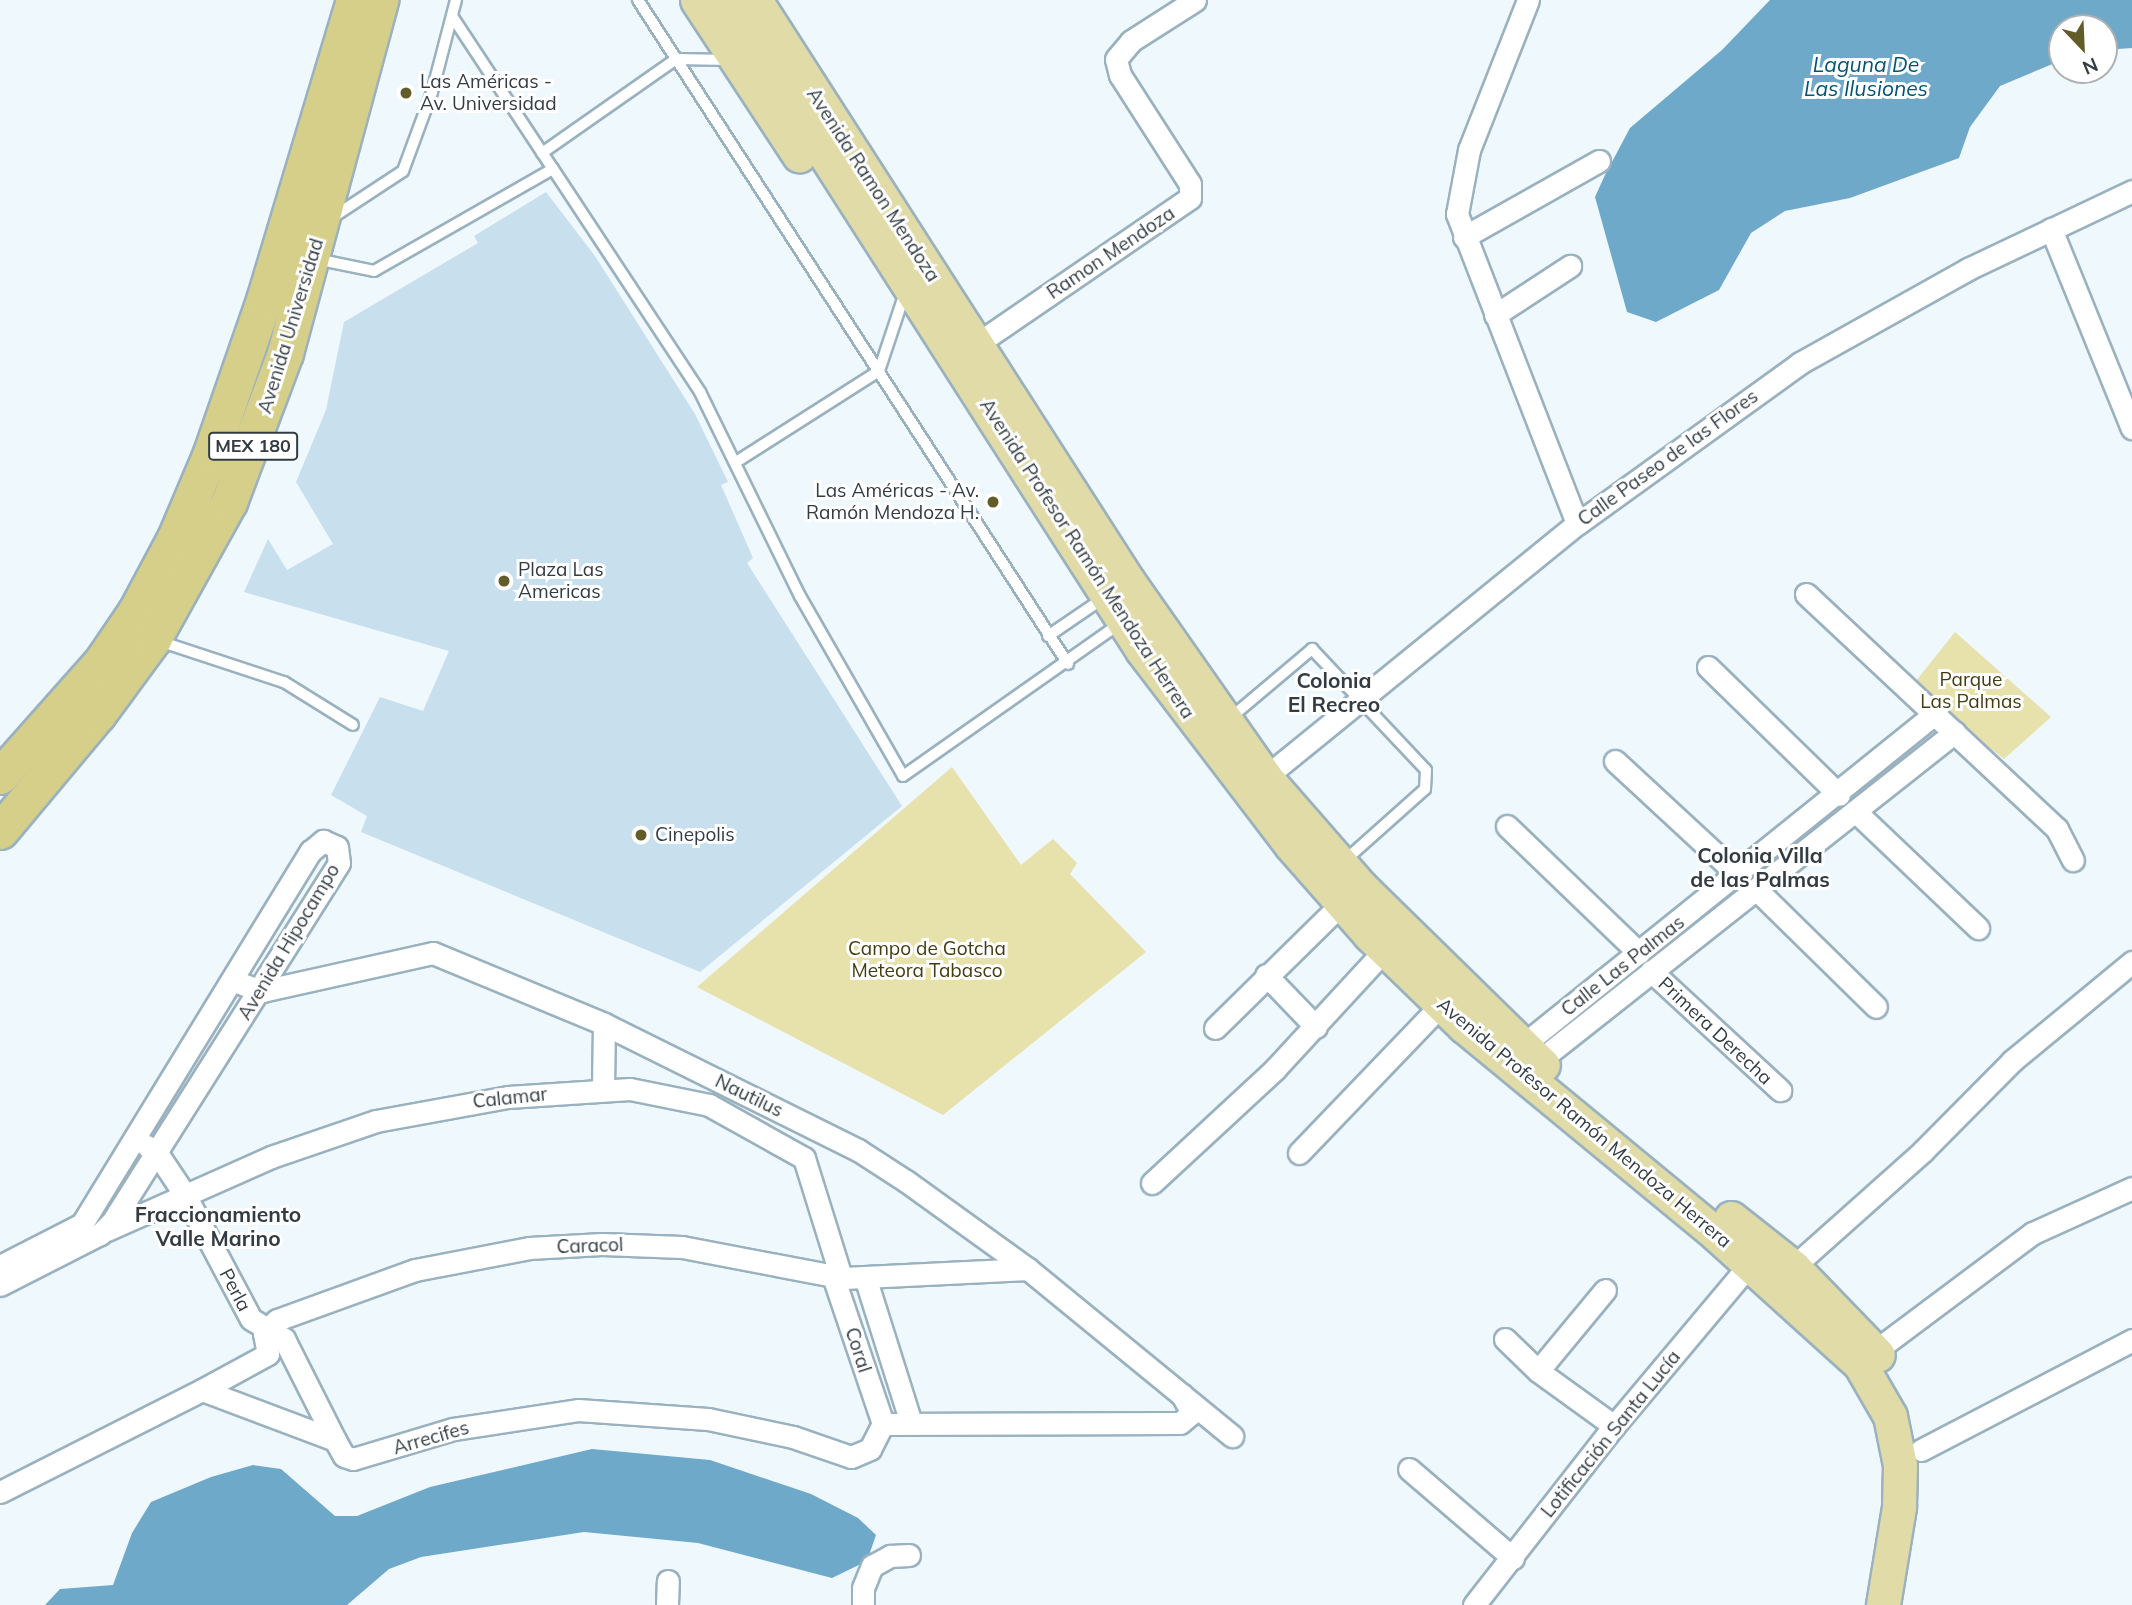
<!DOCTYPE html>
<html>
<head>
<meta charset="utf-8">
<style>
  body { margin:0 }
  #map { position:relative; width:2132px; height:1605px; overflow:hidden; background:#eef8fd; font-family:Mulish,sans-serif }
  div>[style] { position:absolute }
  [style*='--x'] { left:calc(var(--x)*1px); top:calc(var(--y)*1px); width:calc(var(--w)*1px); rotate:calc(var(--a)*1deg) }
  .green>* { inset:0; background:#e7e1ab }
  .water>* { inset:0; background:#6ea9c9 }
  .building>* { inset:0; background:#c8dfee }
  .roads { filter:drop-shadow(2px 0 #9ab1bf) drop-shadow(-2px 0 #9ab1bf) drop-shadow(0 2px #9ab1bf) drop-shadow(0 -2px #9ab1bf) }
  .service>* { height:10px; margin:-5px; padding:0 5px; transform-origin:5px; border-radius:5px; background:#fff }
  .minor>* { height:21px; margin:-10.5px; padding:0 10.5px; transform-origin:10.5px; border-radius:10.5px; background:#fff }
  .primary>* { height:33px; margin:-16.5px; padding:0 16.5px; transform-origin:16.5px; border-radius:16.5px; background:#e0dba7 }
  .trunk>* { height:35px; margin:-17.5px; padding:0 17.5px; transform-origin:17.5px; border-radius:17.5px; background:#d6cf8a }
  .dots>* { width:19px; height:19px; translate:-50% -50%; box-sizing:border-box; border:4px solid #fff; border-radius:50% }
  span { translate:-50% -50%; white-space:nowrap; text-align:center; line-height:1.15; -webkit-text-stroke:6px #fff; paint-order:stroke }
  .shield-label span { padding:2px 5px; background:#fff; border:2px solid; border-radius:5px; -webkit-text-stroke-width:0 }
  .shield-label { font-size:18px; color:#323c42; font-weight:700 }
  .poi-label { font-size:19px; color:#323c42 }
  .left { translate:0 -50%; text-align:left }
  .right { translate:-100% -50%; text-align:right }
  .street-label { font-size:19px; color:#323c42 }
  .park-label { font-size:19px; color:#433d0f }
  .water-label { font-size:21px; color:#055475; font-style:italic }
  .neighbourhood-label { font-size:21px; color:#323c42; font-weight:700 }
  .north { position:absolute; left:2048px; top:14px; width:70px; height:70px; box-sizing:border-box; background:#fff; border:2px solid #adb1b3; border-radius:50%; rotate:157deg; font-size:19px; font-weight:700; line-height:28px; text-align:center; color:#323c42 }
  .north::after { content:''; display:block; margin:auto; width:24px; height:32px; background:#625c29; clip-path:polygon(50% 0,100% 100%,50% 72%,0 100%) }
</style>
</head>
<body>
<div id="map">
  <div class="green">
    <div style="clip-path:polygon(1955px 632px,2051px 717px,2004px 759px,1939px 708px,1916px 681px)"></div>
    <div style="clip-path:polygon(952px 767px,1021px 865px,1053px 839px,1077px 863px,1070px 874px,1146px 952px,943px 1115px,697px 987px)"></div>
  </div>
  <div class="water">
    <div style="clip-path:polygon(1770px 0,2132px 0,2132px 48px,2104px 50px,2104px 28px,2062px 28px,2062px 60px,2000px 86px,1970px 127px,1959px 158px,1850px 198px,1785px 211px,1751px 233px,1719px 290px,1656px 322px,1627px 312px,1595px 197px,1605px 175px,1630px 128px,1722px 50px)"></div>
    <div style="clip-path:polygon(592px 1449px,710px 1460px,811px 1494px,858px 1518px,876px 1535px,867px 1561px,832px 1578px,698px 1543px,584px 1532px,421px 1557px,389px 1569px,347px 1605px,45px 1605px,60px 1589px,113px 1585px,132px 1533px,151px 1502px,211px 1477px,253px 1465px,281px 1469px,335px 1516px,357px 1516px,430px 1487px)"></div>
  </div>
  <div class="building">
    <div style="clip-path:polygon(546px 192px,595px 256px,695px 414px,728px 482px,721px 485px,753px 558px,747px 563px,902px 806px,700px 972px,361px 832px,367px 816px,331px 795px,380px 697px,423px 711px,449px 651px,244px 592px,268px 539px,287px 570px,333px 544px,296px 482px,326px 410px,344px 322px,478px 243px,474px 236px)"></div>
  </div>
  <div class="roads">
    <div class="service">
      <div style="--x:638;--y:0;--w:791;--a:57.07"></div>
      <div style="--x:452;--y:16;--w:183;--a:56.6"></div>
      <div style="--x:542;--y:153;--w:164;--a:-35"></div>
      <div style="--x:676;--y:59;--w:54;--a:1.1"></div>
      <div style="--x:330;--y:219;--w:87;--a:-33.3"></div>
      <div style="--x:403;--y:171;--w:84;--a:-69.8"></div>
      <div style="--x:432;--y:92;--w:95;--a:-75.4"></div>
      <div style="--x:316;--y:259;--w:59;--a:11.7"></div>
      <div style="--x:374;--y:271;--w:206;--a:-29.7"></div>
      <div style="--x:553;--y:169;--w:267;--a:56.6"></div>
      <div style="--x:700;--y:392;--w:227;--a:63.9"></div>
      <div style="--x:800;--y:596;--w:207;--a:60.2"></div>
      <div style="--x:903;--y:776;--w:264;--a:-35.1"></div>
      <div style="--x:736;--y:462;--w:169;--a:-32.5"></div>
      <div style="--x:879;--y:371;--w:82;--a:-71.6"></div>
      <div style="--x:1048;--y:636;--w:69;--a:-34.4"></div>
      <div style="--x:156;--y:640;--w:135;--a:18.2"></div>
      <div style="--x:284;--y:682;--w:81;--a:31.9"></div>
      <div style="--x:1229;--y:719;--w:109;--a:-40.1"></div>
      <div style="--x:1312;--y:649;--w:166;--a:46.7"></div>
      <div style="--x:1426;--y:770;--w:19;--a:93"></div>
      <div style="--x:1425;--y:789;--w:110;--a:138.3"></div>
    </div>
    <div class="minor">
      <div style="--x:1528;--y:0;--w:161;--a:111.5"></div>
      <div style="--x:1469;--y:150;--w:65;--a:100.6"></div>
      <div style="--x:1457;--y:214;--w:332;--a:68.8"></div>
      <div style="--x:2051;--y:229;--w:215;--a:67.9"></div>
      <div style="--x:1464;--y:237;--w:155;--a:-29.4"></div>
      <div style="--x:1495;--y:315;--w:90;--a:-33.2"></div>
      <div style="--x:968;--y:350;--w:269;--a:-34.4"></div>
      <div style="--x:1190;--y:198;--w:14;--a:-90"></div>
      <div style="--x:1190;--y:184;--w:130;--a:-122.7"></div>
      <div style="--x:1120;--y:75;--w:16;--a:-104"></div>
      <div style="--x:1116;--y:59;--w:23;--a:-50"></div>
      <div style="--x:1131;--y:41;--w:76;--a:-32.6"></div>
      <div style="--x:1806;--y:594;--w:344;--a:43.1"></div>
      <div style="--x:2057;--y:829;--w:35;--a:63"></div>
      <div style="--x:1708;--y:667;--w:183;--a:44.3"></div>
      <div style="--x:1615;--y:761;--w:168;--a:42.8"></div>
      <div style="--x:1258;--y:783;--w:411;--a:-39.1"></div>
      <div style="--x:1577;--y:524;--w:275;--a:-35.8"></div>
      <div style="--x:1800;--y:363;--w:193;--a:-29.2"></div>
      <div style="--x:1968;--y:269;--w:182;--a:-25.4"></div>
      <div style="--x:1855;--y:811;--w:170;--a:43.6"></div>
      <div style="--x:1507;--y:826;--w:183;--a:43.9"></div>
      <div style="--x:1756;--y:889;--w:168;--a:44.5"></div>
      <div style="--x:1651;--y:971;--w:176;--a:42.7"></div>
      <div style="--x:1266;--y:975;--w:72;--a:46.1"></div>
      <div style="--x:234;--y:981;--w:30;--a:20"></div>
      <div style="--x:262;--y:991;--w:175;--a:-12.5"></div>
      <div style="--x:433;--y:953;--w:185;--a:22.5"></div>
      <div style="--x:604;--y:1024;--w:284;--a:26.4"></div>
      <div style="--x:858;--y:1150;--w:57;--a:32.9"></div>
      <div style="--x:906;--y:1181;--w:150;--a:35.8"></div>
      <div style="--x:1028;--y:1269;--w:264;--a:39.3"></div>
      <div style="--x:1215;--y:1028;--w:178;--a:-44.5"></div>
      <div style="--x:1513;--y:1053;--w:544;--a:-38.81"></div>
      <div style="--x:1531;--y:1067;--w:540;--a:-38.31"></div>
      <div style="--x:603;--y:1088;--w:64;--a:-89.1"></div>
      <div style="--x:147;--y:1146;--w:12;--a:35"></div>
      <div style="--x:157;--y:1153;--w:50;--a:56.3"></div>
      <div style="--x:185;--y:1195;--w:140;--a:62"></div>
      <div style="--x:251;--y:1319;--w:39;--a:31"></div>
      <div style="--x:284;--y:1339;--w:113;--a:63.2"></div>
      <div style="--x:1299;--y:1153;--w:205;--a:-46.2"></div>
      <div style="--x:1152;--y:1183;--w:168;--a:-42.8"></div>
      <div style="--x:1275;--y:1069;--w:162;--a:-47.3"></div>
      <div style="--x:107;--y:1230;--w:180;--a:-24"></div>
      <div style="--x:271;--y:1157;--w:111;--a:-18.9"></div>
      <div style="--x:376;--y:1121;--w:134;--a:-10.3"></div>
      <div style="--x:508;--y:1097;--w:122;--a:-3.8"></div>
      <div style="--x:630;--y:1089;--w:81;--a:11.4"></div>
      <div style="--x:709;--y:1105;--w:109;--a:29.2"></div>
      <div style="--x:804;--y:1158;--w:125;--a:72.7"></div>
      <div style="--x:0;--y:1266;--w:92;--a:-27.1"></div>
      <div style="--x:82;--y:1224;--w:438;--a:-58.5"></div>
      <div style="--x:311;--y:851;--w:16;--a:-40"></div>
      <div style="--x:323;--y:841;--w:15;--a:23"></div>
      <div style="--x:337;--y:847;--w:16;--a:83"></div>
      <div style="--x:339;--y:863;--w:426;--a:122.3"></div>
      <div style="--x:111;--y:1223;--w:16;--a:135"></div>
      <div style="--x:100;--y:1234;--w:112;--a:153"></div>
      <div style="--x:1793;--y:1267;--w:174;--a:-41.7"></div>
      <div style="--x:1923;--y:1151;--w:127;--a:-45.3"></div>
      <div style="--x:2012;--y:1061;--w:156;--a:-39.5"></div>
      <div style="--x:833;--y:1276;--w:156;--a:71.3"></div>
      <div style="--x:865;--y:1277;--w:153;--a:72.5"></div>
      <div style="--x:1505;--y:1339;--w:46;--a:44.1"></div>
      <div style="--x:1538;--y:1371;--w:94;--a:35.9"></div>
      <div style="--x:1875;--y:1351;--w:197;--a:-36.8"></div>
      <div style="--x:2033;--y:1233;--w:109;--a:-24.4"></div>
      <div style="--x:1538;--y:1371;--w:105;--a:-50.4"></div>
      <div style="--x:202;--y:1390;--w:75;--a:-28.6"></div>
      <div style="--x:268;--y:1354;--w:21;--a:-101"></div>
      <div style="--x:264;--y:1333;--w:18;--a:-45"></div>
      <div style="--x:277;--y:1320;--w:147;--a:-19.9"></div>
      <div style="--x:415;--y:1270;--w:116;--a:-10.9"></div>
      <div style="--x:529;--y:1248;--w:73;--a:-3.1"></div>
      <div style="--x:602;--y:1244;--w:80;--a:2.1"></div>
      <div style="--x:682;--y:1247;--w:165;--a:10.8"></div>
      <div style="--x:844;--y:1278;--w:184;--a:-2.8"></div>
      <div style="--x:883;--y:1424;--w:297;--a:-0.2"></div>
      <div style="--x:1180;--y:1423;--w:16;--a:-40"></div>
      <div style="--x:1192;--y:1413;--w:21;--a:-119"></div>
      <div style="--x:1921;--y:1450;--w:238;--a:-27.5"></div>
      <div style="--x:1409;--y:1469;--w:137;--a:40.6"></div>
      <div style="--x:0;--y:1492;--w:226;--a:-26.8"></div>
      <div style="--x:202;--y:1390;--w:142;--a:20.6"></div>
      <div style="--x:335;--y:1440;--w:18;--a:61"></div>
      <div style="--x:344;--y:1456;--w:9;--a:18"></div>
      <div style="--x:353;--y:1459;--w:104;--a:-16.7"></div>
      <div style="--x:453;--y:1429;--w:126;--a:-8.6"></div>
      <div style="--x:578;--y:1410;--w:130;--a:4"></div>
      <div style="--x:708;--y:1419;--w:87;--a:12"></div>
      <div style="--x:793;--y:1437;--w:61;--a:19"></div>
      <div style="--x:851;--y:1457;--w:21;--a:-23"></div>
      <div style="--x:870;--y:1449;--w:28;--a:-63"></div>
      <div style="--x:667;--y:1605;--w:24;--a:-88"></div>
      <div style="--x:863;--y:1605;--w:17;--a:-90"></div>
      <div style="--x:863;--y:1588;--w:24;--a:-68"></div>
      <div style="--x:872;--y:1566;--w:21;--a:-29"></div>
      <div style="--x:890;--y:1556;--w:19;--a:-3"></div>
      <div style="--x:1474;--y:1605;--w:227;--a:-52"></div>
      <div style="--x:1614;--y:1426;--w:212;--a:-50"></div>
    </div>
    <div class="primary">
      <div style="--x:697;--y:0;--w:186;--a:56.7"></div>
      <div style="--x:726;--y:0;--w:772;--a:57.38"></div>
      <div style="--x:1142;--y:650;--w:245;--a:52.6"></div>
      <div style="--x:1291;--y:845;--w:120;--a:48.7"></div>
      <div style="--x:1370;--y:935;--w:131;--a:44.1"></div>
      <div style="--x:1464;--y:1026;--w:327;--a:39.5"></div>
      <div style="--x:1716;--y:1234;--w:194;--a:42.1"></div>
      <div style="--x:1860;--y:1364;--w:60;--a:60"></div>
      <div style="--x:1890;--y:1416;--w:50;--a:78.5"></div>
      <div style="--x:1900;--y:1465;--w:42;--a:91.4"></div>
      <div style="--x:1899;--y:1507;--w:99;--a:99.3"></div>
      <div style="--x:755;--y:0;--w:690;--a:57.3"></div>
      <div style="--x:1128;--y:581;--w:239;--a:55"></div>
      <div style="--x:1265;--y:777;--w:147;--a:48.9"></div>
      <div style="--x:1362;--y:888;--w:253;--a:44.4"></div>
      <div style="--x:1731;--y:1218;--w:79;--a:38.3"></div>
      <div style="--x:1793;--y:1267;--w:122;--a:46"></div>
    </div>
    <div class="trunk">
      <div style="--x:0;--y:776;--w:154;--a:-48.4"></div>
      <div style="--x:102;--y:661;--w:60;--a:-55.8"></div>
      <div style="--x:136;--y:611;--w:83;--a:-61.9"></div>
      <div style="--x:175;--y:538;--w:92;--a:-67"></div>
      <div style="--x:211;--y:453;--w:162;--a:-70.9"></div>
      <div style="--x:264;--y:300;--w:313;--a:-73.3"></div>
      <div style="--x:0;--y:831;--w:153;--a:-50.1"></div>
      <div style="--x:98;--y:714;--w:93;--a:-53.7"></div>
      <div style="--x:153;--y:639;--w:157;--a:-61"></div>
      <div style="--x:229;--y:502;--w:159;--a:-69.4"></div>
      <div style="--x:285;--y:353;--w:366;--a:-74.9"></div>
    </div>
  </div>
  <div class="dots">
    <div style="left:406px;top:93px;background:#625c29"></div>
    <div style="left:993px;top:502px;background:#625c29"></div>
    <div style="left:504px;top:581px;background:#625c29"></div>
    <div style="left:641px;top:835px;background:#625c29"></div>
  </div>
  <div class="shield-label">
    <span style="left:253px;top:446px">MEX 180</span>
  </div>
  <div class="poi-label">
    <span class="left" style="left:420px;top:93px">Las Américas -<br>Av. Universidad</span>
    <span class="right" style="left:979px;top:502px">Las Américas - Av.<br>Ramón Mendoza H.</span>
    <span class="left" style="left:518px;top:581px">Plaza Las<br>Americas</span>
    <span class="left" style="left:655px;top:835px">Cinepolis</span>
  </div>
  <div class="street-label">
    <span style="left:873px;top:185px;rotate:57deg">Avenida Ramon Mendoza</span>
    <span style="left:1111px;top:253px;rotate:-34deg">Ramon Mendoza</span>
    <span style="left:291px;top:326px;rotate:-73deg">Avenida Universidad</span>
    <span style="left:1668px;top:458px;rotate:-36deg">Calle Paseo de las Flores</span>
    <span style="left:1087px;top:559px;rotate:57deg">Avenida Profesor Ramón Mendoza Herrera</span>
    <span style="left:289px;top:942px;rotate:-59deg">Avenida Hipocampo</span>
    <span style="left:1623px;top:966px;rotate:-38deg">Calle Las Palmas</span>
    <span style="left:1715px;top:1031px;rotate:43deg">Primera Derecha</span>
    <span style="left:749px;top:1096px;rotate:26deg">Nautilus</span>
    <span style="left:510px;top:1098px;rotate:-6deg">Calamar</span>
    <span style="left:1584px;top:1123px;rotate:40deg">Avenida Profesor Ramón Mendoza Herrera</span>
    <span style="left:590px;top:1246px;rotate:-2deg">Caracol</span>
    <span style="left:235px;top:1290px;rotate:62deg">Perla</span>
    <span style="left:858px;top:1350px;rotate:72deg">Coral</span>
    <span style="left:1611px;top:1434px;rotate:-51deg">Lotificación Santa Lucía</span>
    <span style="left:431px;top:1438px;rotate:-16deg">Arrecifes</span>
  </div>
  <div class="park-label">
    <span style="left:1971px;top:691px">Parque<br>Las Palmas</span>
    <span style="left:927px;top:960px">Campo de Gotcha<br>Meteora Tabasco</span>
  </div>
  <div class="water-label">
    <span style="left:1866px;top:76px">Laguna De<br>Las Ilusiones</span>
  </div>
  <div class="neighbourhood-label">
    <span style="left:1334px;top:692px">Colonia<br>El Recreo</span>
    <span style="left:1760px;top:867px">Colonia Villa<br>de las Palmas</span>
    <span style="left:218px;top:1226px">Fraccionamiento<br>Valle Marino</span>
  </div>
  <div class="north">N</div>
</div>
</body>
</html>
